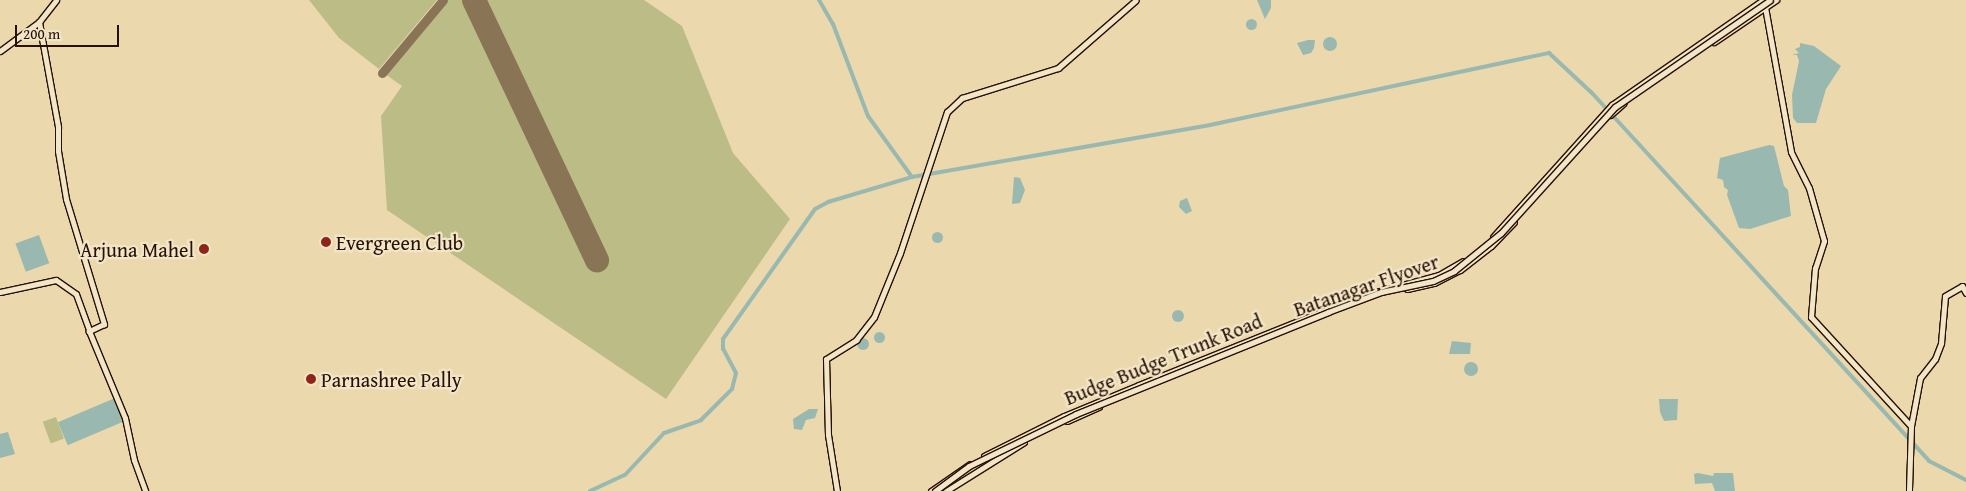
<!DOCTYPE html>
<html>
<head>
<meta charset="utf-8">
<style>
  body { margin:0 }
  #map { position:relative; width:1966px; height:491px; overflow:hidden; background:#ebd8ac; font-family:"Gentium Book Plus",serif }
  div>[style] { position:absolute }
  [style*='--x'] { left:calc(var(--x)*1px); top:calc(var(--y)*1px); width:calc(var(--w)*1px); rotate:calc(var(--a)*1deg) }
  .green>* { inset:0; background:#bcbd86; transform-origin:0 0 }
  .water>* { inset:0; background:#99b9b0; transform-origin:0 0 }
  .round { border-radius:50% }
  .canal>* { height:4px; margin:-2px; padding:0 2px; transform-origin:2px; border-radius:2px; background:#99b9b0 }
  .taxiway>* { height:9px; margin:-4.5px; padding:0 4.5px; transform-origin:4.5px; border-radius:4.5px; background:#8a7456 }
  .runway>* { height:24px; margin:-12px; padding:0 12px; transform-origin:12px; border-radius:12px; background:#8a7456 }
  .roads { filter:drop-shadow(1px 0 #280f01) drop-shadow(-1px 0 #280f01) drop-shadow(0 1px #280f01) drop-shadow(0 -1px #280f01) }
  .secondary>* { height:5px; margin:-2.5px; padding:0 2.5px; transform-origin:2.5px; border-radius:2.5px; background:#f2e6c9 }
  .bridges { filter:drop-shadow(1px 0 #280f01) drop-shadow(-1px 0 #280f01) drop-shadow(0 1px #280f01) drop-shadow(0 -1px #280f01) }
  .secondary-bridge>* { height:5px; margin:-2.5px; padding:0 2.5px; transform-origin:2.5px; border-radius:2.5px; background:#f2e6c9 }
  .dots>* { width:14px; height:14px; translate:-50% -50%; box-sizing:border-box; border:2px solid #f2e6c9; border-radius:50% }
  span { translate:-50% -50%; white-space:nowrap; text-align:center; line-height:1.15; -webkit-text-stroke:4.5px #f2e6c9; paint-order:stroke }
  .poi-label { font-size:20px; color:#280f01 }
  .left { translate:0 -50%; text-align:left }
  .right { translate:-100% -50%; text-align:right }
  .street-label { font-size:20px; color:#280f01 }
  .scale { position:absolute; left:15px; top:25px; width:104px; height:22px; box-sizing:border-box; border:2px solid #280f01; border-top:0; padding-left:6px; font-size:15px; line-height:18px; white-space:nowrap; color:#280f01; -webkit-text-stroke:4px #f2e6c9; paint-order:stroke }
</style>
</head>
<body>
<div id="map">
  <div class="green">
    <div style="clip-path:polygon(309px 0,437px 0,379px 69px,339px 38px)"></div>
    <div style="clip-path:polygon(448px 0,465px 0,590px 263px,604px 256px,481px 0,644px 0,682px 26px,733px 153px,790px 219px,666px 399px,387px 210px,381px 116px,402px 86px,385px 74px)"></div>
    <div style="left:56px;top:417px;width:23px;height:14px;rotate:70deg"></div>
  </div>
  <div class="water">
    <div style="clip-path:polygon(1257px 0,1271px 0,1271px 8px,1265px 19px)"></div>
    <div class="round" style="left:1245.5px;top:18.5px;width:11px;height:11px"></div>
    <div class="round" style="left:1323px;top:37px;width:14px;height:14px"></div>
    <div style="clip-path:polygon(1308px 40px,1315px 40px,1314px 48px,1311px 53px,1303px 55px,1297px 43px)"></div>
    <div style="clip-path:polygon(1800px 43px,1814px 46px,1841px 66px,1826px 89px,1816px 123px,1797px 123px,1793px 118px,1792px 95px,1799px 61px,1797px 55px,1792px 55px,1799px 53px,1795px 49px,1800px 47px)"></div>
    <div style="clip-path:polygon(1769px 145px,1774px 146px,1784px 186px,1788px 190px,1791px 216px,1750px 229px,1739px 228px,1727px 195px,1728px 190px,1724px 187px,1723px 180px,1717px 178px,1720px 158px)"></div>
    <div style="clip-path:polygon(1014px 177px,1020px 178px,1025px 190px,1020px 203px,1012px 204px)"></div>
    <div style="clip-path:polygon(1187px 198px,1192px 211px,1186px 214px,1179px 207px,1180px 201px)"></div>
    <div class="round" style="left:931.5px;top:231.5px;width:11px;height:11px"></div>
    <div style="left:39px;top:235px;width:30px;height:25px;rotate:70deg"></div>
    <div class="round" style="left:1172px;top:310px;width:12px;height:12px"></div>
    <div class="round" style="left:873.5px;top:331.5px;width:11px;height:11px"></div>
    <div class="round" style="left:857px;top:338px;width:12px;height:12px"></div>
    <div style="clip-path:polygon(1452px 341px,1471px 343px,1470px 354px,1449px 354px)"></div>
    <div class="round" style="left:1464px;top:362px;width:14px;height:14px"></div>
    <div style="left:115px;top:398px;width:25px;height:62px;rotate:67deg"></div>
    <div style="clip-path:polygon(1659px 399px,1678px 399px,1677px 420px,1664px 421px,1660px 412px)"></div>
    <div style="clip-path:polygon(809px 409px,818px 409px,815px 418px,806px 420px,802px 430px,794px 429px,793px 419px)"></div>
    <div style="clip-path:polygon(8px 432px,15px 454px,0 458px,0 434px)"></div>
    <div style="clip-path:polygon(1698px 473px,1713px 476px,1714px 473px,1733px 473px,1735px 491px,1715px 491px,1712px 483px,1695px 484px,1694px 474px)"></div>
  </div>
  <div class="canal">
    <div style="--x:819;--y:0;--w:28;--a:60"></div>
    <div style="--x:833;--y:24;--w:98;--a:69.2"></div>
    <div style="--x:868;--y:116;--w:75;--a:54.2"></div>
    <div style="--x:590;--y:491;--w:38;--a:-25"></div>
    <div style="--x:625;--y:475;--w:57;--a:-47.1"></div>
    <div style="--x:664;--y:433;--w:39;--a:-19"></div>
    <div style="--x:701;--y:420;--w:44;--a:-45"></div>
    <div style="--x:732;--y:389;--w:16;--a:-76"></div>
    <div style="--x:736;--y:373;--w:27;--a:-118"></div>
    <div style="--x:723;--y:349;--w:10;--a:-90"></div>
    <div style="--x:723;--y:339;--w:159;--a:-54.7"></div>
    <div style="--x:815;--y:209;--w:15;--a:-28"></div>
    <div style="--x:828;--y:202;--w:88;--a:-16.6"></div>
    <div style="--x:912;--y:177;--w:303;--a:-9.9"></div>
    <div style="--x:1210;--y:125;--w:347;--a:-12"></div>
    <div style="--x:1549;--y:53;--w:59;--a:42.9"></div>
    <div style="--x:1592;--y:93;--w:499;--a:47.5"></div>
    <div style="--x:1929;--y:461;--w:42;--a:27.2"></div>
  </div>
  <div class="taxiway">
    <div style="--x:382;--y:73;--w:95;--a:-50.1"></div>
  </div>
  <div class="runway">
    <div style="--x:474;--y:0;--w:288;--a:64.7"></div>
  </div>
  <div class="roads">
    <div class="secondary">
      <div style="--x:1765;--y:7;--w:147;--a:79.8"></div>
      <div style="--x:1791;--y:152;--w:40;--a:63.4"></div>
      <div style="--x:1809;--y:188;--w:55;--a:74.2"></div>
      <div style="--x:1824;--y:241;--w:28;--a:108"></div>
      <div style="--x:1815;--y:268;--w:49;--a:94.7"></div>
      <div style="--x:1811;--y:317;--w:148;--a:47.5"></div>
      <div style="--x:1911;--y:426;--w:65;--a:91.8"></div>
      <div style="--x:39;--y:22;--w:107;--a:79.7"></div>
      <div style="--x:58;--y:127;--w:24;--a:90"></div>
      <div style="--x:58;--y:151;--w:49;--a:80.5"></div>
      <div style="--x:66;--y:199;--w:131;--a:73.1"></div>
      <div style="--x:104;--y:324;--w:17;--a:155"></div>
      <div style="--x:89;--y:331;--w:94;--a:67.5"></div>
      <div style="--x:125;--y:418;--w:43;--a:77.9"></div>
      <div style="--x:134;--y:460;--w:33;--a:70"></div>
      <div style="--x:1714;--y:42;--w:75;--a:-34.1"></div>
      <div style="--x:0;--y:51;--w:49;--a:-36.6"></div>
      <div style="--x:39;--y:22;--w:28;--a:-52"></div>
      <div style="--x:1610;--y:115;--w:18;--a:-41"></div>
      <div style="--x:1493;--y:237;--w:178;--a:-48"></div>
      <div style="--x:1612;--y:105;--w:184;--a:-34.8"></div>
      <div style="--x:1407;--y:289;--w:28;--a:-13"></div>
      <div style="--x:1434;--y:283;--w:29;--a:-27"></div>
      <div style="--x:1460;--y:270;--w:39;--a:-38"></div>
      <div style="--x:1491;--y:246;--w:33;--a:-46"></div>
      <div style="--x:0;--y:292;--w:57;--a:-12.1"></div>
      <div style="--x:56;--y:280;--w:24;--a:35"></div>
      <div style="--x:76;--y:294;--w:37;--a:70"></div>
      <div style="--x:1067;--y:421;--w:35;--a:-24"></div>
      <div style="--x:1911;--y:426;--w:49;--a:-79.4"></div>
      <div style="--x:1920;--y:378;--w:24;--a:-52"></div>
      <div style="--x:1935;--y:359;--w:17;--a:-69"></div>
      <div style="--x:1941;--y:343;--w:47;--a:-85.1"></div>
      <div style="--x:1945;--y:296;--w:20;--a:-30"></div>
      <div style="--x:1962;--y:286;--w:8;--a:60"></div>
      <div style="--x:984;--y:456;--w:89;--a:-26.6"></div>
      <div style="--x:1064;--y:416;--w:81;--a:-22.5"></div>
      <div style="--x:1139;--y:385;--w:236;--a:-21.9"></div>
      <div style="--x:1358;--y:297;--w:84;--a:-15.2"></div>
      <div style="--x:1439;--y:275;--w:28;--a:-30"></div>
      <div style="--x:837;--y:491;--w:57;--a:-99.1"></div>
      <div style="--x:828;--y:435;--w:76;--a:-91.5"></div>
      <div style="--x:826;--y:359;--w:36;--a:-32"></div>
      <div style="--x:856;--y:340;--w:29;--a:-52"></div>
      <div style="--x:874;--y:317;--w:69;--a:-67.9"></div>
      <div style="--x:900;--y:253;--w:149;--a:-71.6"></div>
      <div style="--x:947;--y:112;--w:21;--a:-43"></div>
      <div style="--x:962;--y:98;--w:101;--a:-17.4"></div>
      <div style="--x:1058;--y:68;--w:103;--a:-41.1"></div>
      <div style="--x:931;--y:491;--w:47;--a:-34.7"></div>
      <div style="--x:946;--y:491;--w:92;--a:-32.1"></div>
    </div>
  </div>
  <div class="bridges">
    <div class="secondary-bridge">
      <div style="--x:935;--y:491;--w:42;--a:-36.3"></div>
      <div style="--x:969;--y:466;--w:119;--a:-25.9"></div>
      <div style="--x:1076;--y:414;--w:272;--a:-22"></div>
      <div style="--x:1328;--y:312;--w:57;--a:-20.7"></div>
      <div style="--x:1381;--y:292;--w:53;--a:-11.9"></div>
      <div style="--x:1433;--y:281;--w:23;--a:-25"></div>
      <div style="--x:1454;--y:271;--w:60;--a:-39"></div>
      <div style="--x:1501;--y:233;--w:170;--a:-47.9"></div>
      <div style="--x:1615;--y:107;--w:188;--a:-34.6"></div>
    </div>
  </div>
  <div class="dots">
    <div style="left:326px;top:242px;background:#8f2418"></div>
    <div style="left:204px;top:249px;background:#8f2418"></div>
    <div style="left:311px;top:379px;background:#8f2418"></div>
  </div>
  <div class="poi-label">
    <span class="left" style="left:336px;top:242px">Evergreen Club</span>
    <span class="right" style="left:194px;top:249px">Arjuna Mahel</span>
    <span class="left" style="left:321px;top:379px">Parnashree Pally</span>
  </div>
  <div class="street-label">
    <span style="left:1366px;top:285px;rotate:-19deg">Batanagar Flyover</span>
    <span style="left:1163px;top:359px;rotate:-22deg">Budge Budge Trunk Road</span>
  </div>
  <div class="scale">200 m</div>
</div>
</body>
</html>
